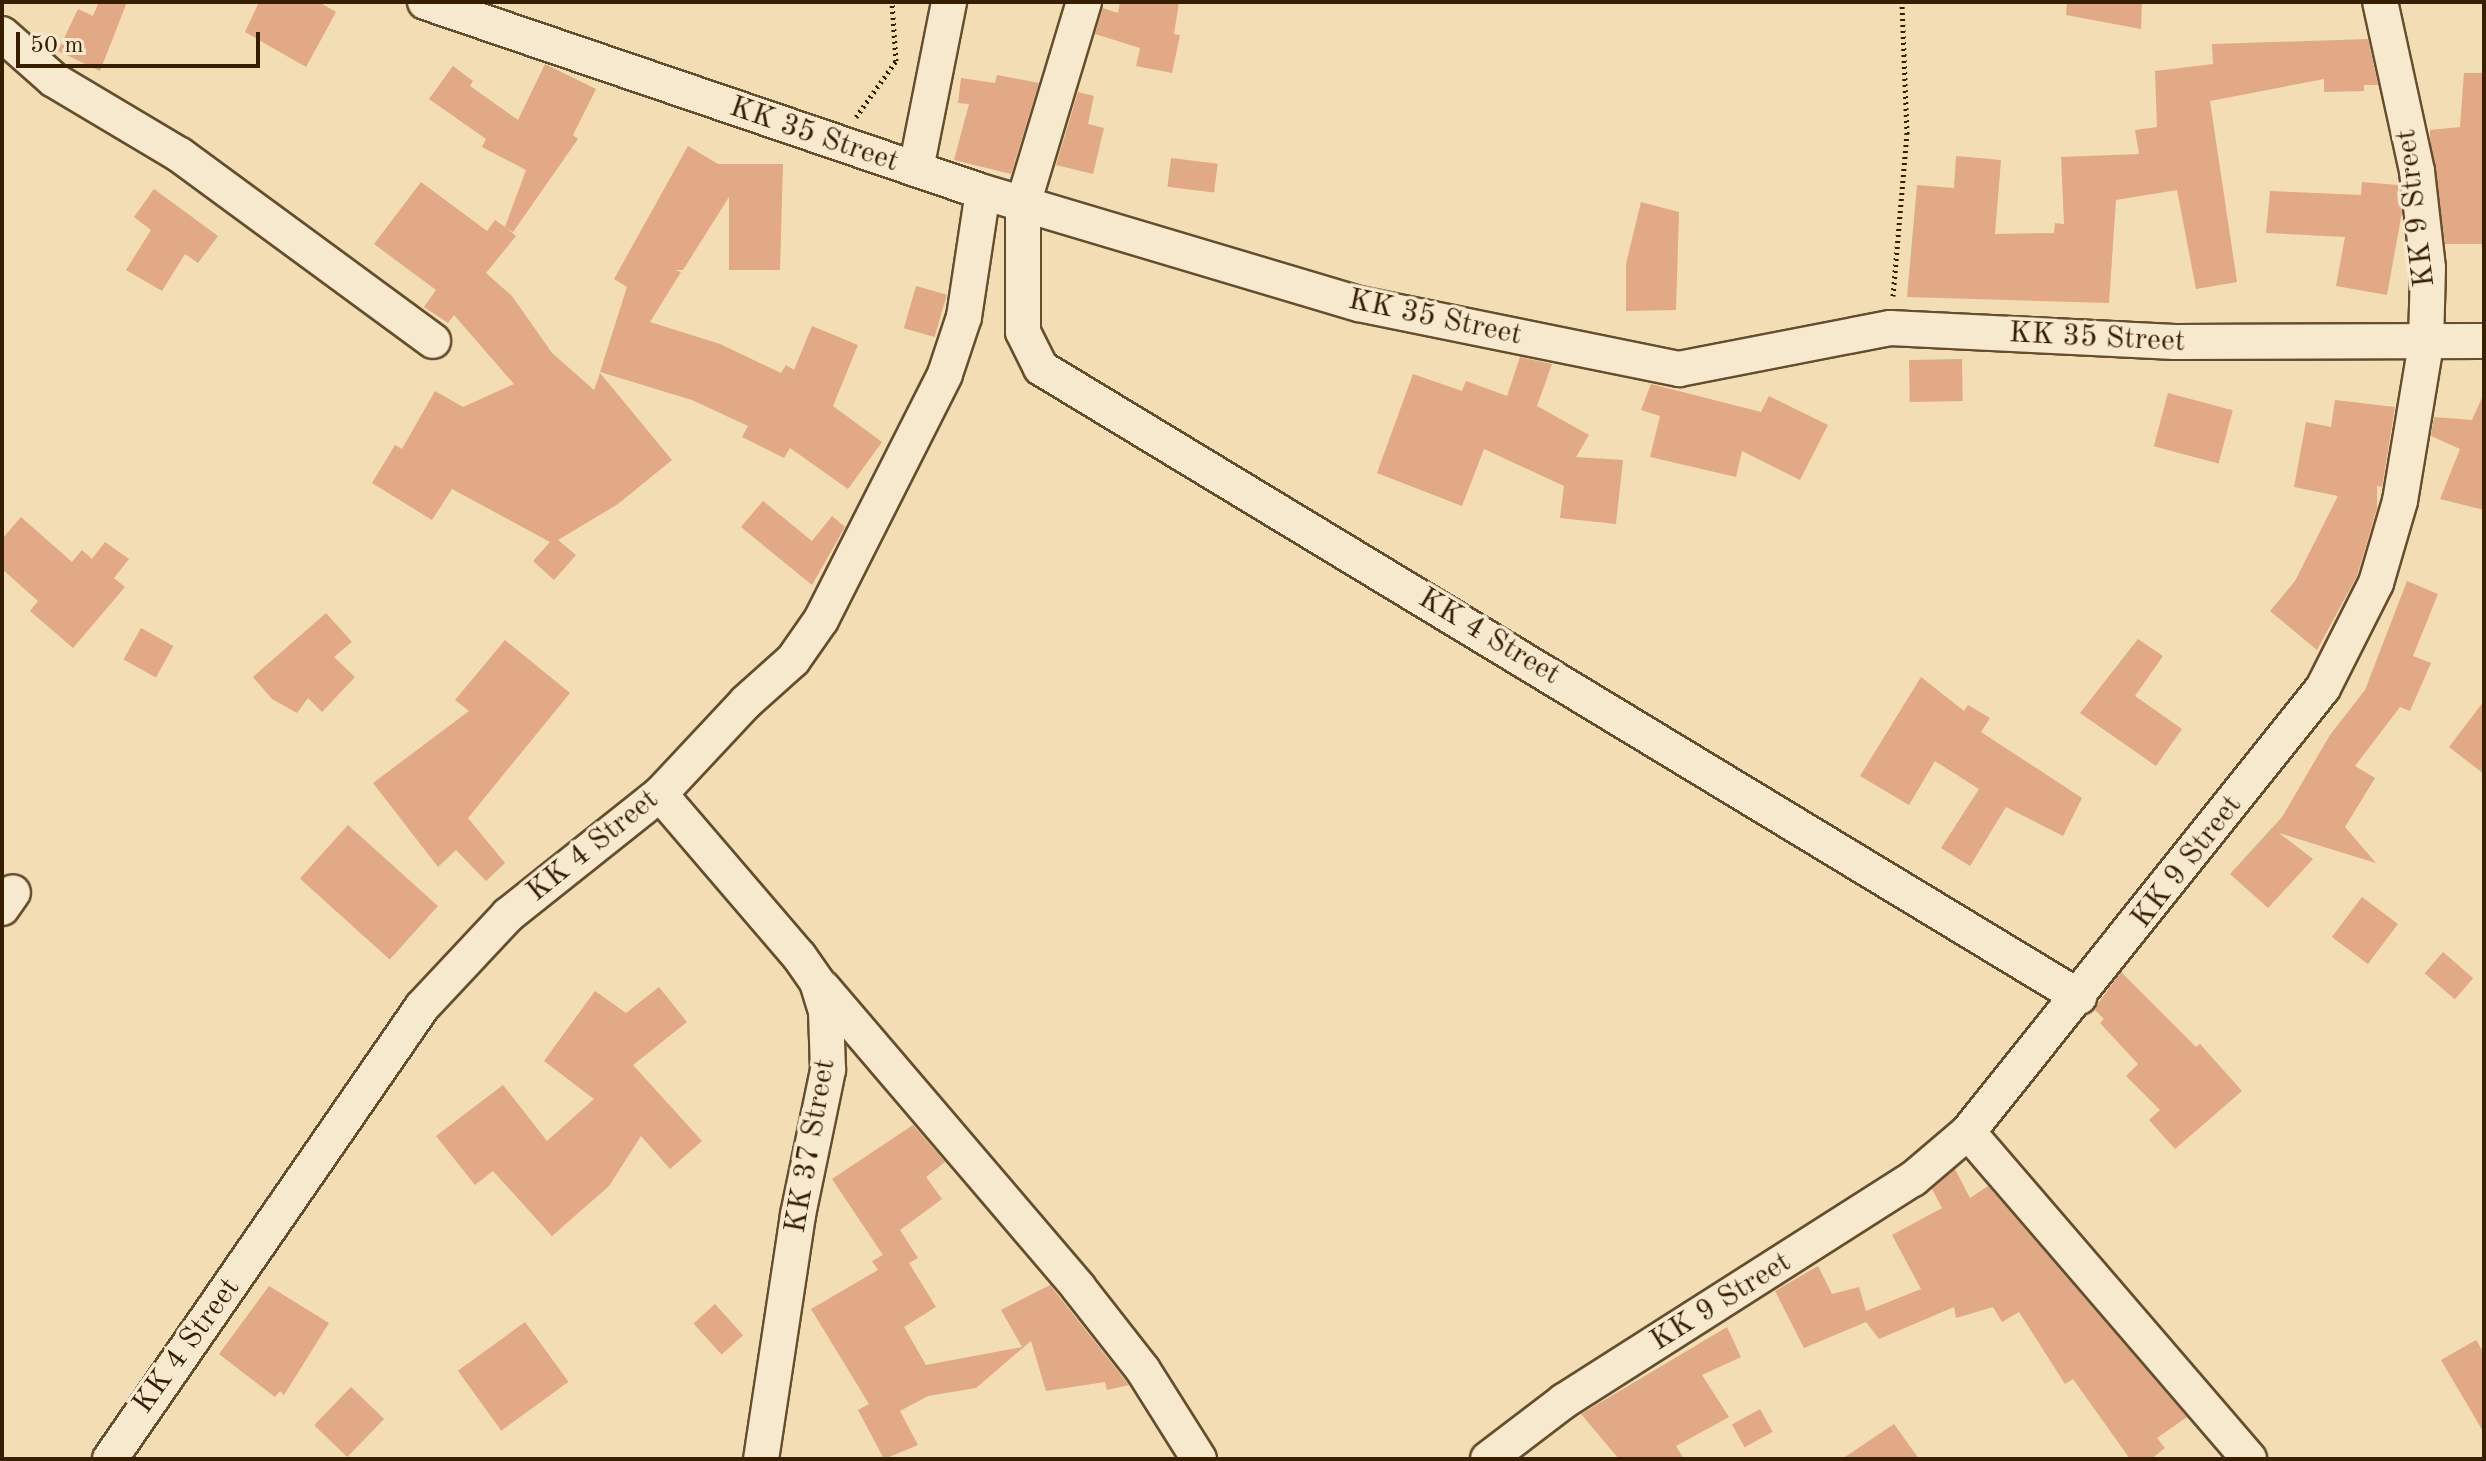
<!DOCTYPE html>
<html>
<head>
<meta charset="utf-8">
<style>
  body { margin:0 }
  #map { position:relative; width:2486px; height:1461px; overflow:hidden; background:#f3ddb4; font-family:"Old Standard TT",serif }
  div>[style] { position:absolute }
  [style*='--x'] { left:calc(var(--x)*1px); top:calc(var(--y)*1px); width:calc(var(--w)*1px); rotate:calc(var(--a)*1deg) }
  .building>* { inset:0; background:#e1a985; transform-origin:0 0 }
  .path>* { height:5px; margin-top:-2.5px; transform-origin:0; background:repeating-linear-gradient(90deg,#361e00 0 2px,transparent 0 6px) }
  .roads { filter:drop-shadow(2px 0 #654e2d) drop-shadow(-2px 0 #654e2d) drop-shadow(0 2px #654e2d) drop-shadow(0 -2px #654e2d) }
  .minor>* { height:34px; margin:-17px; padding:0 17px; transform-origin:17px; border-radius:17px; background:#f7e9ce }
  span { translate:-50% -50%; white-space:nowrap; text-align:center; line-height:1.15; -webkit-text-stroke:7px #f7e9ce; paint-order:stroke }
  .street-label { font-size:30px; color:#361e00 }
  .frame { position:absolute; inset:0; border:4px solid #361e00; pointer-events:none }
  .scale { position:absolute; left:16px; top:32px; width:244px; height:36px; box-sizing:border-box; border:4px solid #361e00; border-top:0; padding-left:10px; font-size:24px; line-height:28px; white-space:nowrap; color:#361e00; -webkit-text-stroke:6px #f7e9ce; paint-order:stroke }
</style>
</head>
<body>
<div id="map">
  <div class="building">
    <div style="clip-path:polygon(99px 2px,127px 2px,100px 71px,58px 51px,78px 9px,93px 16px)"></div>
    <div style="clip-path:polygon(259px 2px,319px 2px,336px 12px,306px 67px,245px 32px)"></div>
    <div style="clip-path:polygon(1120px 2px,1179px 2px,1174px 34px,1180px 35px,1172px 73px,1136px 66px,1140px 48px,1095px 34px,1103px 8px,1118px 13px)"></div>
    <div style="clip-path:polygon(2067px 2px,2142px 2px,2141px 29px,2066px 15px)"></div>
    <div style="clip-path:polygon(2368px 39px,2378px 85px,2364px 85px,2364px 91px,2324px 92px,2324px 79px,2210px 101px,2237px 282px,2196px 289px,2177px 190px,2116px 200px,2109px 303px,1907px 297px,1917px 185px,1954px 188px,1956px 156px,2001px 160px,1995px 234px,2054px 233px,2055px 223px,2064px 224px,2061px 157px,2139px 154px,2135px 130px,2157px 127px,2155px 71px,2213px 64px,2212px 44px)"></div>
    <div style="clip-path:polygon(545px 64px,596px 89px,573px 135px,578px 139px,513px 232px,506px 228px,516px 236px,486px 273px,512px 296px,552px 353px,594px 390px,600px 373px,672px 460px,618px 504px,558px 540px,576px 555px,554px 580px,533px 561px,550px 542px,452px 489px,432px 520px,372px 483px,395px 445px,402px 449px,435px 391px,463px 407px,514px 384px,454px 315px,448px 323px,424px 307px,436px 290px,374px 244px,421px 182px,487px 231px,495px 220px,505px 227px,526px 170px,482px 147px,486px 139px,429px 99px,453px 66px,473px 81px,470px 86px,518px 120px)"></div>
    <div style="clip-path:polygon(2464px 73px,2484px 73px,2484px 244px,2445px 244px,2430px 138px,2430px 130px,2460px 127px)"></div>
    <div style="clip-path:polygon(997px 75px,1039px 83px,1011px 174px,954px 160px,969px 104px,958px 103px,961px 78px,995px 83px)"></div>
    <div style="clip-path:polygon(1078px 92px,1094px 96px,1088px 124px,1104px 128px,1093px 174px,1056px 165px)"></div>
    <div style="clip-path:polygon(688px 146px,718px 164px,783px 164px,780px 270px,729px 270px,729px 197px,683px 270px,675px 270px,681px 272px,650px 322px,720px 344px,781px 373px,786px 365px,794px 370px,812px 326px,858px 345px,833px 406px,882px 442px,848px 489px,790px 448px,784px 458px,742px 437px,748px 426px,692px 400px,600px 372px,627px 287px,614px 279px)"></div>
    <div style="left:1171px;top:158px;width:47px;height:29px;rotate:7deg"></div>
    <div style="clip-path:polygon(2362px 182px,2398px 185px,2402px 212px,2387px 295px,2336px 286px,2345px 237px,2266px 233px,2270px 191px,2361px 195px)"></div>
    <div style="clip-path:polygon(154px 189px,218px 236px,198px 263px,185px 254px,162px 291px,126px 270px,151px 230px,134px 217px)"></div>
    <div style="clip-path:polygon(1641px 202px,1679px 212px,1676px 310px,1626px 311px,1626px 264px)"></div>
    <div style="left:916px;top:286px;width:32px;height:44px;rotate:16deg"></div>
    <div style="clip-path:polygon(1520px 357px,1552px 364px,1537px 406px,1589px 435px,1576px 457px,1623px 460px,1616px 524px,1560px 518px,1564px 486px,1484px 449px,1462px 506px,1377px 473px,1413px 374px,1462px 391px,1466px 381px,1507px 396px)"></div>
    <div style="left:1962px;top:359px;width:42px;height:53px;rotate:89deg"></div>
    <div style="clip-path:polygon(1651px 384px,1761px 412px,1769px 396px,1828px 425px,1800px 480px,1742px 451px,1736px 477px,1650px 457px,1660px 416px,1641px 410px)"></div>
    <div style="left:2168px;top:393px;width:67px;height:55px;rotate:15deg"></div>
    <div style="clip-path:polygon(2484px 393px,2484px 510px,2440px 499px,2460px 449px,2431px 436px,2434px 417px,2472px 420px)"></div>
    <div style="clip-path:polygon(2335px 400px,2395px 407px,2382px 487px,2377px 486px,2377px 508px,2357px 576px,2317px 650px,2270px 611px,2295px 581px,2338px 496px,2294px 487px,2306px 422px,2331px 427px)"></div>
    <div style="clip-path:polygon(763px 501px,812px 541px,832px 516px,845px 527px,812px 585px,741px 527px)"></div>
    <div style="clip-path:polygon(21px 517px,72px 562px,82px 550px,92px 559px,105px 542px,129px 559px,114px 578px,125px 587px,73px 648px,30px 611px,38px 601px,2px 569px,2px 539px)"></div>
    <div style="clip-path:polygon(2407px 581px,2438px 594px,2413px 656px,2431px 663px,2410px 711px,2400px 707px,2355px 766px,2375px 778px,2345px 827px,2376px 863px,2279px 833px,2313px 859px,2268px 908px,2230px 874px,2282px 817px,2330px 735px,2365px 690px)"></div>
    <div style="clip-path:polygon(326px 613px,352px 642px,334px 657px,355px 677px,322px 712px,308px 698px,297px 713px,272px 699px,253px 677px)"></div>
    <div style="left:141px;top:628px;width:37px;height:36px;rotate:29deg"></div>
    <div style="clip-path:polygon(2138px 639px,2163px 656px,2135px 696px,2182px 729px,2156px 766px,2080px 713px)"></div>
    <div style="clip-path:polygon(505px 640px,570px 693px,468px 818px,505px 863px,486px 881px,456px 850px,438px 867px,373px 783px,469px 711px,455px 700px)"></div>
    <div style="clip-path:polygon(1921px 677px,1964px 711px,1968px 705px,1990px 718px,1981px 732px,2082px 798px,2063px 836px,2006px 807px,1970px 866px,1941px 848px,1979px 789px,1935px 761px,1909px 805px,1860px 776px)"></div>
    <div style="clip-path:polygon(2484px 701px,2484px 774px,2449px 747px)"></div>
    <div style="left:348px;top:825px;width:121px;height:72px;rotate:42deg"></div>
    <div style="left:2362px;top:897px;width:45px;height:50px;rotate:37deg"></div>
    <div style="left:2443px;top:952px;width:40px;height:28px;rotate:41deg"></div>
    <div style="clip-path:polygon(2121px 972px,2196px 1047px,2200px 1044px,2242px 1091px,2175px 1149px,2149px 1120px,2160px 1110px,2126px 1076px,2138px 1064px,2100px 1023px,2104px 1019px,2094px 1009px)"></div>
    <div style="clip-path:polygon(659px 987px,687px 1022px,633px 1065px,702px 1141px,670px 1169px,641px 1136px,609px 1186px,552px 1236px,493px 1171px,475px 1185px,436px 1136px,503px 1085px,547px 1141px,594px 1099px,544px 1061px,595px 991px,626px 1013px)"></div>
    <div style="clip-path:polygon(913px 1125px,945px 1162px,926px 1177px,942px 1199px,900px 1230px,918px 1258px,909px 1263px,936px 1307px,904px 1327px,926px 1365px,1022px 1347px,1001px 1310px,1050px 1285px,1129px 1385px,1107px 1390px,1105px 1382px,1046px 1391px,1031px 1341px,976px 1388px,928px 1396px,900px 1411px,918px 1445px,884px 1459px,858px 1410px,869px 1404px,811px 1309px,878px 1270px,872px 1261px,883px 1255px,832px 1179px)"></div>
    <div style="clip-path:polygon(1955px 1169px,1970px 1198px,1988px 1186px,2187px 1417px,2157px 1438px,2165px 1448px,2151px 1459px,2130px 1459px,2073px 1379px,2065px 1384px,2019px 1312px,2002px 1322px,1993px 1307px,1956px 1318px,1954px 1307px,1879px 1339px,1866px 1322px,1804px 1348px,1775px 1291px,1818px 1266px,1832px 1294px,1859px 1287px,1866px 1311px,1921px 1289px,1892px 1235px,1942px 1208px,1932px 1189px)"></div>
    <div style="clip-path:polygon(269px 1286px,329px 1323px,284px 1395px,280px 1391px,275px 1397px,219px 1354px)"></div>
    <div style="left:715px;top:1304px;width:42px;height:29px;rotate:48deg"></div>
    <div style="left:525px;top:1322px;width:74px;height:83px;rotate:54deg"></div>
    <div style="clip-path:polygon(1727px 1327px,1741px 1357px,1702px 1375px,1729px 1417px,1676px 1446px,1684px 1459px,1619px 1459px,1581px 1414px)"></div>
    <div style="clip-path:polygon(2476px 1340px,2484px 1353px,2484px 1433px,2441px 1360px)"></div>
    <div style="left:351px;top:1387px;width:46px;height:53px;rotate:44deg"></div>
    <div style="left:1760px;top:1409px;width:26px;height:32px;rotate:61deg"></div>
    <div style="clip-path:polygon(1894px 1424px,1919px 1459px,1842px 1459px)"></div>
  </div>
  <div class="path">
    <div style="--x:856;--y:117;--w:69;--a:-54.5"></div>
    <div style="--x:896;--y:61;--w:59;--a:-93.9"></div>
    <div style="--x:1893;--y:296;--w:163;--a:-85.1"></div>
    <div style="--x:1907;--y:134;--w:132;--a:-92.2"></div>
  </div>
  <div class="roads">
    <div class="minor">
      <div style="--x:425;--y:2;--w:589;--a:18.8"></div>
      <div style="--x:983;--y:192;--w:392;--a:16.6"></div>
      <div style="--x:1359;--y:304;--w:327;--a:11.5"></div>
      <div style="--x:1679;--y:369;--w:215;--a:-11"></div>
      <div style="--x:1890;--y:328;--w:285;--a:2.8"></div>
      <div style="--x:2175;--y:342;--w:309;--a:-0.2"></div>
      <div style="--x:1084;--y:2;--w:211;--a:106.8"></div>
      <div style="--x:1023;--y:204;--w:128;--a:90"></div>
      <div style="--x:1023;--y:332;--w:40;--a:63.4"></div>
      <div style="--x:1041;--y:368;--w:1214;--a:31.21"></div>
      <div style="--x:2;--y:34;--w:69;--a:41.5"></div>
      <div style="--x:54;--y:80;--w:147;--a:30.8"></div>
      <div style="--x:180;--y:155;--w:314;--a:36.3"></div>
      <div style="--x:916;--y:169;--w:170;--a:-78.8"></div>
      <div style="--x:660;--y:794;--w:213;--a:49.4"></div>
      <div style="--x:799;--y:956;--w:32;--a:55"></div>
      <div style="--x:817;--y:982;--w:31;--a:73"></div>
      <div style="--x:826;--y:1012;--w:58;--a:88"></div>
      <div style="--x:828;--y:1070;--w:148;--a:101.7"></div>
      <div style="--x:798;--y:1215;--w:247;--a:98.6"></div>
      <div style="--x:2;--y:908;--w:19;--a:-55"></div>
      <div style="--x:823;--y:988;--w:393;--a:49.5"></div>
      <div style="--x:1078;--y:1287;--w:105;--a:51.9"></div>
      <div style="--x:1143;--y:1370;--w:105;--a:57.8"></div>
      <div style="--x:1968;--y:1132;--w:431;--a:49.3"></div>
      <div style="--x:110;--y:1459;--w:549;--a:-55.38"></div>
      <div style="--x:422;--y:1007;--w:126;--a:-46.9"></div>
      <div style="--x:508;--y:915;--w:194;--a:-38.5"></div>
      <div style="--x:660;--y:794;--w:126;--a:-46.9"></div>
      <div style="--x:746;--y:702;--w:63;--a:-41.8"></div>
      <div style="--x:793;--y:660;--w:49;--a:-55"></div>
      <div style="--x:821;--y:620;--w:275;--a:-63.2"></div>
      <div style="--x:945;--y:374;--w:60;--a:-71.6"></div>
      <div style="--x:964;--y:317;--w:126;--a:-81.4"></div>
      <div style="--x:1488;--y:1459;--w:96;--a:-37.3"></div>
      <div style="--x:1564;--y:1401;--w:414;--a:-32.5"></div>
      <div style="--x:1913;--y:1179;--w:72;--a:-40.5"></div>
      <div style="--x:1968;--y:1132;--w:568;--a:-51.36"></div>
      <div style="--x:2323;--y:688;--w:118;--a:-63.2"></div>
      <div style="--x:2376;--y:583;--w:85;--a:-73.7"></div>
      <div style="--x:2400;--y:501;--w:159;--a:-80.6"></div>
      <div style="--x:2426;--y:344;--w:76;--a:-88.5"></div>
      <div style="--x:2428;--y:268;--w:98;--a:-96.5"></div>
      <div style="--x:2417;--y:171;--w:173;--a:-102.3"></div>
    </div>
  </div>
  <div class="street-label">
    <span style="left:814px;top:135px;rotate:19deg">KK 35 Street</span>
    <span style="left:2416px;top:208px;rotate:-97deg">KK 9 Street</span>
    <span style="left:1435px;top:318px;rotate:12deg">KK 35 Street</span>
    <span style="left:2097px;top:338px;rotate:3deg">KK 35 Street</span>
    <span style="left:1489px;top:637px;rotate:31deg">KK 4 Street</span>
    <span style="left:593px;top:846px;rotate:-39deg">KK 4 Street</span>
    <span style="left:2187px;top:862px;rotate:-52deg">KK 9 Street</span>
    <span style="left:811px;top:1146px;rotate:-80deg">KK 37 Street</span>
    <span style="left:1721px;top:1302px;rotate:-32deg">KK 9 Street</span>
    <span style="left:187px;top:1346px;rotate:-54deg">KK 4 Street</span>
  </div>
  <div class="frame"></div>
  <div class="scale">50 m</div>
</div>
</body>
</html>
